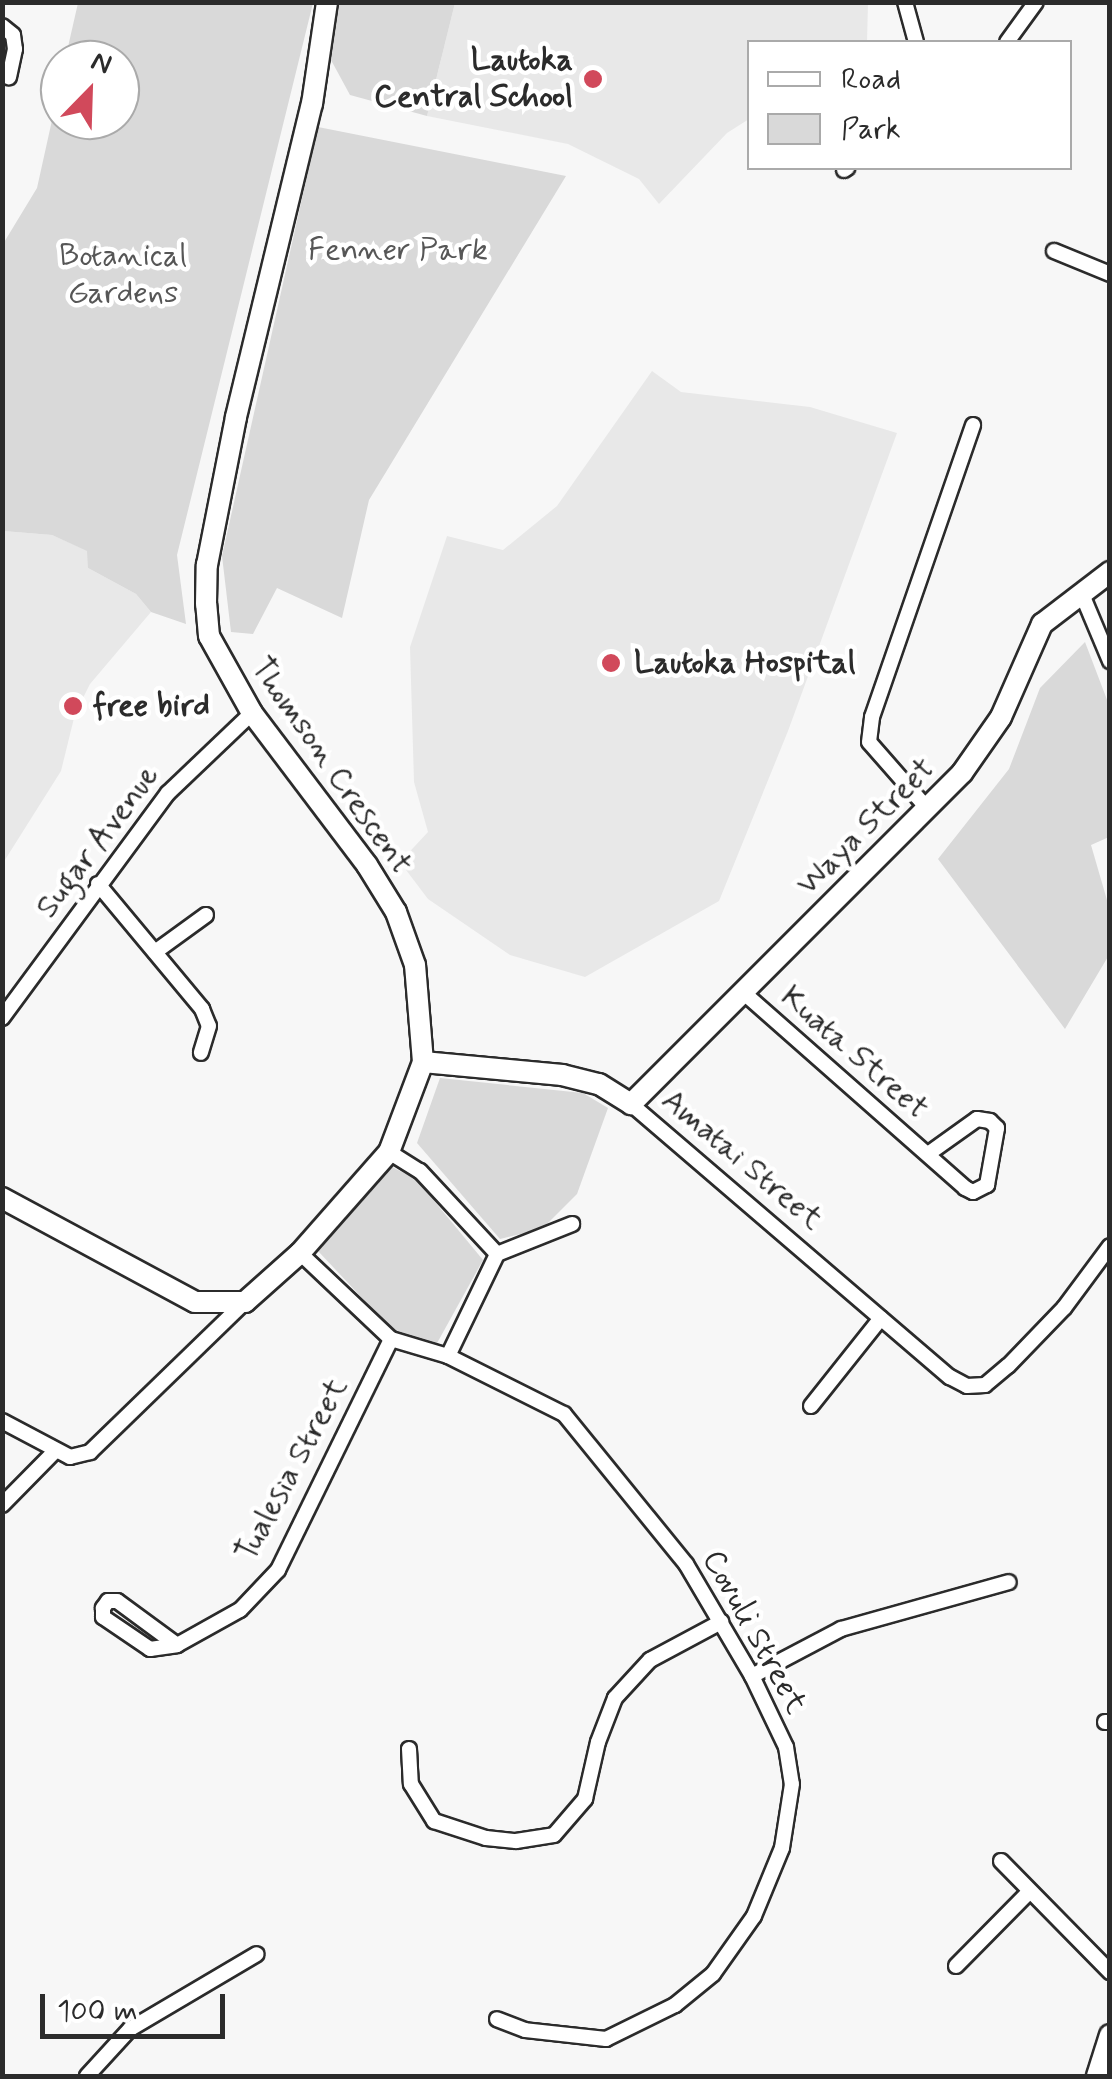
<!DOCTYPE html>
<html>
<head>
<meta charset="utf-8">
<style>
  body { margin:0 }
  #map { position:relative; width:1112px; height:2079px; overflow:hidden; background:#f7f7f7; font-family:Mynerve,sans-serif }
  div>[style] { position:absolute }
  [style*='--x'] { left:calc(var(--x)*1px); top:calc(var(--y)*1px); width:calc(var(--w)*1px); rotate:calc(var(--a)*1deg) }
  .built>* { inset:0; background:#e8e8e8 }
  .green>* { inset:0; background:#d9d9d9 }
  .roads { filter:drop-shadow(2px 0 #2b2b2b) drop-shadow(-2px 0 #2b2b2b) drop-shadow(0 2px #2b2b2b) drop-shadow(0 -2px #2b2b2b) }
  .street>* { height:14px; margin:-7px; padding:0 7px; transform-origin:7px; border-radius:7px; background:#fff }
  .secondary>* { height:20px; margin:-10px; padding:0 10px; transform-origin:10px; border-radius:10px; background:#fff }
  .dots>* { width:28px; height:28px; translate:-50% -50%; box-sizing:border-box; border:5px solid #fff; border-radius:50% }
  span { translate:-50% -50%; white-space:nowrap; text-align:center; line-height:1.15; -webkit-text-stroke:9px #fff; paint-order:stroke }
  .poi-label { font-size:32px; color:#2b2b2b; font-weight:700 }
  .right { translate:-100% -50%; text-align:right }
  .left { translate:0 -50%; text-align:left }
  .park-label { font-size:32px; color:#565656 }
  .street-label { font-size:32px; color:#2b2b2b }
  .frame { position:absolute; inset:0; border:5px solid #2b2b2b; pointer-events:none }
  .legend { position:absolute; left:747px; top:40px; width:325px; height:130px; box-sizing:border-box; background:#fff; border:2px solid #aaa; margin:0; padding:12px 18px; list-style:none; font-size:30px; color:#2b2b2b }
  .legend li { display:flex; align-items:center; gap:20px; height:50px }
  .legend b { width:50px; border:2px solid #aaa }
  .north { position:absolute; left:40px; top:40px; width:100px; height:100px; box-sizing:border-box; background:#fff; border:2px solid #aaa; border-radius:50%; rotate:23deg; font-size:28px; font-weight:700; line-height:40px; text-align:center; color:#2b2b2b }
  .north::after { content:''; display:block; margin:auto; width:35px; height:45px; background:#d1495b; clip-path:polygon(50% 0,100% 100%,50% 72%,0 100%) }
  .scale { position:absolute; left:40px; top:1994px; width:185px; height:45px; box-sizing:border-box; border:5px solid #2b2b2b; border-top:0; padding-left:12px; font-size:30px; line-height:35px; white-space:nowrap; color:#2b2b2b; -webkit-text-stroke:8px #fff; paint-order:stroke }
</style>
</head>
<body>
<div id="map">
  <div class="built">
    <div style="clip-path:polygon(455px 3px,868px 3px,867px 42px,750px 42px,749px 119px,727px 133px,659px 204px,639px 179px,568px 144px,427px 116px)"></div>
    <div style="clip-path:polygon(652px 371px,681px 392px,810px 407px,897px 433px,788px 731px,719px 901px,585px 977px,510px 955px,428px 899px,400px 862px,428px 832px,414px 782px,410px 647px,447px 536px,503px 550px,557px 506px)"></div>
    <div style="clip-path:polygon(3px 531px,52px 535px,88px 551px,88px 568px,136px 594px,151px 612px,90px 684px,75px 714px,61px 771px,3px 863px)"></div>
  </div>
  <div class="green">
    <div style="clip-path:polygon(78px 3px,313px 3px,177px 555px,186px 624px,151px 612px,136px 594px,88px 568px,87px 551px,52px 535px,3px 531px,3px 244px,37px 188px,60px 84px,60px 120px,120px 120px,120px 60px,65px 60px)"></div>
    <div style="clip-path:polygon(339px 3px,455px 3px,427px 116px,350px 95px,331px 60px)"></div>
    <div style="clip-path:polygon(318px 127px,566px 176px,369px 500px,342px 618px,277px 588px,253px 634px,231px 632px,222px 556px)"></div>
    <div style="clip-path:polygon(1085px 642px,1109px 705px,1109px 837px,1091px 845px,1109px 907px,1109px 955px,1065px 1029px,938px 859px,1009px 769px,1040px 688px)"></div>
    <div style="clip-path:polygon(440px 1078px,583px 1093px,608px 1108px,577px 1194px,542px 1229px,500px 1239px,417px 1143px)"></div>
    <div style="clip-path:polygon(380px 1161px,416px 1179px,483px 1260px,436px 1345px,395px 1333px,303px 1235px)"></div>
  </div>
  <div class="roads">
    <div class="street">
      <div style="--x:905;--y:2;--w:41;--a:74.6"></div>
      <div style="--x:2;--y:26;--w:14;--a:39"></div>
      <div style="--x:13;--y:35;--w:14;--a:82"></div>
      <div style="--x:15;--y:49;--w:29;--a:102"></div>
      <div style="--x:1007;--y:42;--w:49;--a:-54.1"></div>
      <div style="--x:844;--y:170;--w:4;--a:-34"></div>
      <div style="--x:1054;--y:251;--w:61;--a:22.3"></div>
      <div style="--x:1081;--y:592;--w:75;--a:67.2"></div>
      <div style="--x:926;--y:807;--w:86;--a:-131.2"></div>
      <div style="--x:869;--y:742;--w:25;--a:-83"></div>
      <div style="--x:872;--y:717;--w:309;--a:-70.9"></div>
      <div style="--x:98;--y:884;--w:163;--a:50.2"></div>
      <div style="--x:202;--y:1009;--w:18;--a:68"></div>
      <div style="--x:209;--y:1026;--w:28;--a:107"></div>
      <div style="--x:155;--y:952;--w:63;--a:-36"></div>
      <div style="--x:744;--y:993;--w:295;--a:41.4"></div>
      <div style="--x:965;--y:1188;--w:9;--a:27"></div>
      <div style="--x:973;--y:1192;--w:16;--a:-27"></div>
      <div style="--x:987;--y:1185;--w:58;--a:-80"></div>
      <div style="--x:997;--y:1128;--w:10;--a:-135"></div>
      <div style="--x:990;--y:1121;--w:13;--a:-171"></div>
      <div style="--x:977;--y:1119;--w:60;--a:144.5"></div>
      <div style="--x:2;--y:1018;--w:280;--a:-53.6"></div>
      <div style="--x:168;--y:793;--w:116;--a:-43.6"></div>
      <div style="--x:631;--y:1104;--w:420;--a:40.6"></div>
      <div style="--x:950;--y:1377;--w:19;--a:28"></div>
      <div style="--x:967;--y:1386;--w:18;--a:-3"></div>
      <div style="--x:985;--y:1385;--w:30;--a:-40"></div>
      <div style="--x:1008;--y:1366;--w:81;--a:-46"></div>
      <div style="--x:1064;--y:1308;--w:77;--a:-53.4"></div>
      <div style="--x:389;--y:1152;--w:36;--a:32"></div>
      <div style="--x:420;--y:1171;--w:113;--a:47.1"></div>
      <div style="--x:300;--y:1253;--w:125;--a:43.4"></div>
      <div style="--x:391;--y:1339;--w:59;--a:16.6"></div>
      <div style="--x:448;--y:1356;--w:130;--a:26.6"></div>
      <div style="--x:564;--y:1414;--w:193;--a:50.9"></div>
      <div style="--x:686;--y:1564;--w:130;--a:59.5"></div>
      <div style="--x:752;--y:1676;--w:79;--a:64.4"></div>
      <div style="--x:786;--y:1747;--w:37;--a:81"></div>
      <div style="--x:792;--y:1784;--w:65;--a:98.9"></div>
      <div style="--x:782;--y:1848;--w:74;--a:112.4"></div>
      <div style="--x:754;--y:1916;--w:71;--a:125.3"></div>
      <div style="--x:713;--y:1974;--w:49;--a:140.8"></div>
      <div style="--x:675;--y:2005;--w:77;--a:153.8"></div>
      <div style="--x:606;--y:2039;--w:81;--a:-173.7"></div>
      <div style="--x:525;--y:2030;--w:30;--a:-159"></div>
      <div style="--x:497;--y:1254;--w:81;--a:-21.8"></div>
      <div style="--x:448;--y:1356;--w:113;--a:-64.3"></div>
      <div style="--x:811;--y:1406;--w:112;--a:-51.5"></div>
      <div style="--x:2;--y:1421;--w:77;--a:27.9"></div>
      <div style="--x:70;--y:1457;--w:21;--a:-14"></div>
      <div style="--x:90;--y:1452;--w:216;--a:-44.1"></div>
      <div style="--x:2;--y:1505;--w:76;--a:-45.5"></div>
      <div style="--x:177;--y:1645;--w:74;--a:-143.7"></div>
      <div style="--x:117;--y:1601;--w:9;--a:180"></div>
      <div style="--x:108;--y:1601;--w:9;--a:126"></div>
      <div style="--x:103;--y:1608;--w:9;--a:90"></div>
      <div style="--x:103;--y:1617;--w:57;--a:34.2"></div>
      <div style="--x:150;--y:1649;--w:27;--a:-8"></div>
      <div style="--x:177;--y:1645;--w:72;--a:-29.1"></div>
      <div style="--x:240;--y:1610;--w:55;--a:-46.5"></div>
      <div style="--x:278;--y:1570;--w:257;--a:-63.9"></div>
      <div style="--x:752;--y:1676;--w:101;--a:-27.8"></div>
      <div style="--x:841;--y:1629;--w:174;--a:-15.6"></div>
      <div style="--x:1105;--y:1722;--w:5;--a:0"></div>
      <div style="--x:409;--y:1749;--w:35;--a:87"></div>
      <div style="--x:411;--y:1784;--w:44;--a:58.1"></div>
      <div style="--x:434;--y:1821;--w:55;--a:18.1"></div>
      <div style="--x:486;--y:1838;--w:30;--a:6"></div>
      <div style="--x:516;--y:1841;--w:38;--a:-9"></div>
      <div style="--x:554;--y:1835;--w:48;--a:-49.3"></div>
      <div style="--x:585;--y:1799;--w:58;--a:-77.2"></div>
      <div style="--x:598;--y:1742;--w:47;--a:-68.9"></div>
      <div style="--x:615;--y:1698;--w:52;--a:-47.4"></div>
      <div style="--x:650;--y:1660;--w:81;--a:-28.2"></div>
      <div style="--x:1001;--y:1861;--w:156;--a:45.5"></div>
      <div style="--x:956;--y:1966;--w:105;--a:-45.4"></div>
      <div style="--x:87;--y:2076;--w:64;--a:-47.5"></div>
      <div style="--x:130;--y:2029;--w:147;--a:-30.6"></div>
    </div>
    <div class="secondary">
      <div style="--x:423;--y:1062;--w:140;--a:5.3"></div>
      <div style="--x:562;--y:1075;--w:38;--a:14"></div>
      <div style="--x:599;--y:1084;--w:38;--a:32"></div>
      <div style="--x:631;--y:1104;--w:468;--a:-45"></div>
      <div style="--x:962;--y:773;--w:68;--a:-55.1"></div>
      <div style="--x:1001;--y:717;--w:102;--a:-66.2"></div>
      <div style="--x:1042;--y:624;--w:86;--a:-37.4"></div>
      <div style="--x:2;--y:1198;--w:219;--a:28.3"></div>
      <div style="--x:195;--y:1302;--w:50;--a:0"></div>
      <div style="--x:245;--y:1302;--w:74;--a:-41.7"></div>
      <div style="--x:300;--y:1253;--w:135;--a:-48.6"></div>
      <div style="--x:389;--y:1152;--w:96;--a:-69.3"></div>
      <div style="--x:423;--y:1062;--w:97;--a:-94.7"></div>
      <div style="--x:415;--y:965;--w:56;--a:-109.7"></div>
      <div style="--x:396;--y:912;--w:55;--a:-121.7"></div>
      <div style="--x:367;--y:865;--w:191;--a:-127.1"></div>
      <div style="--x:252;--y:713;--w:88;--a:-119.2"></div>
      <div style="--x:209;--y:636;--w:32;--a:-95"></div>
      <div style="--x:206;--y:604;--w:39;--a:-89"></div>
      <div style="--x:207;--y:565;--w:151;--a:-78.9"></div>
      <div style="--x:236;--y:417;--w:322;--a:-76.4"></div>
      <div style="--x:312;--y:104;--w:103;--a:-81.6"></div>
      <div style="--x:1097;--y:2076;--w:43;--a:-72.4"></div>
    </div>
  </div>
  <div class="dots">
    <div style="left:593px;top:79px;background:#d1495b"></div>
    <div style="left:611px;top:663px;background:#d1495b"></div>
    <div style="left:73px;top:706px;background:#d1495b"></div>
  </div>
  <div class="poi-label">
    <span class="right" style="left:573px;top:79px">Lautoka<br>Central School</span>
    <span class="left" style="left:634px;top:663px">Lautoka Hospital</span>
    <span class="left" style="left:93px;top:706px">free bird</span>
  </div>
  <div class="park-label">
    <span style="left:398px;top:250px">Fenner Park</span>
    <span style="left:123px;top:275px">Botanical<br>Gardens</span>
  </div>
  <div class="street-label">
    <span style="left:331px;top:766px;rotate:55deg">Thomson Crescent</span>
    <span style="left:866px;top:827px;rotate:-45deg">Waya Street</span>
    <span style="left:98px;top:842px;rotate:-53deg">Sugar Avenue</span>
    <span style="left:854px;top:1053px;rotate:41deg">Kuata Street</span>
    <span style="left:742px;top:1160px;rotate:40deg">Amatai Street</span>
    <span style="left:292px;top:1470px;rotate:-62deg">Tualesia Street</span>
    <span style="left:754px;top:1632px;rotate:61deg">Covuli Street</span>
  </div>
  <div class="frame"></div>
  <ul class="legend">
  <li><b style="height:12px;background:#fff"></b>Road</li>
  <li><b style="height:28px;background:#d9d9d9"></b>Park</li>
  </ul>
  <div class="north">N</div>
  <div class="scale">100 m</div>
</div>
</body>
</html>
